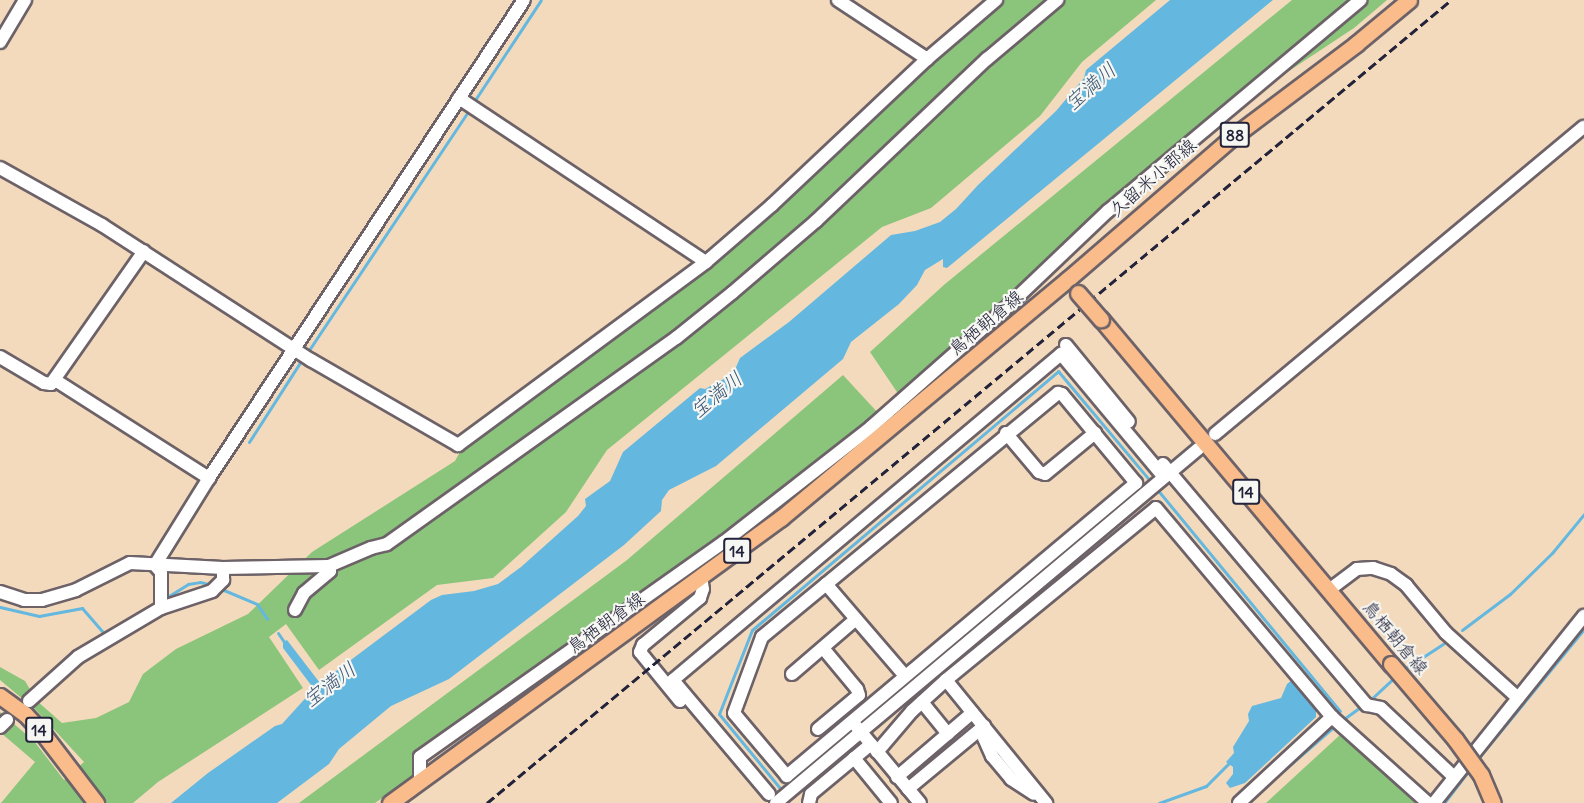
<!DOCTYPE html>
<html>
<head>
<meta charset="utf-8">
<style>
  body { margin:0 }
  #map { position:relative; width:1584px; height:803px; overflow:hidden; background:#f4dabc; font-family:Delius,"Klee One",sans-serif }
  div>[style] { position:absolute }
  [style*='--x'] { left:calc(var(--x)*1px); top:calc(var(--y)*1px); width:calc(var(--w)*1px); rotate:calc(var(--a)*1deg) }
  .green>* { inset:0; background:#8ac57b }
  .water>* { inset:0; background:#64b8e0 }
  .stream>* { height:3px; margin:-1.5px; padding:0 1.5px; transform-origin:1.5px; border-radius:1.5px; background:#64b8e0 }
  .roads { filter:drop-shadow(2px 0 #6c6268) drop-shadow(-2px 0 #6c6268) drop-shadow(0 2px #6c6268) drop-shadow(0 -2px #6c6268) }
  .minor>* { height:12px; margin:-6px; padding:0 6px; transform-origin:6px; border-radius:6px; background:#fff }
  .major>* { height:15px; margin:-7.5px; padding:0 7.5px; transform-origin:7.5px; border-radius:7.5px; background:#f9bc8a }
  .rail>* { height:3px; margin-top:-1.5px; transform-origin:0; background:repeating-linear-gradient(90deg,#22223b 0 9px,transparent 0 13.5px) }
  .bridges { filter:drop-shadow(2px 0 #6c6268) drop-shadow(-2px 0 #6c6268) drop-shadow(0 2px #6c6268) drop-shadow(0 -2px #6c6268) }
  .major-bridge>* { height:15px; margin:-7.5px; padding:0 7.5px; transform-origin:7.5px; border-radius:7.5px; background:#f9bc8a }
  span { translate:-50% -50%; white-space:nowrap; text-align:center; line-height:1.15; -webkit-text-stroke:4.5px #f6f6f2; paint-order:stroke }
  .shield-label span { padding:2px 4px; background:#f6f6f2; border:2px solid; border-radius:4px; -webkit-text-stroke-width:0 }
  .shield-label { font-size:16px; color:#22223b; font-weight:700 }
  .street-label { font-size:18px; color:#22223b }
  .water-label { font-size:20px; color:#395675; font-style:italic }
</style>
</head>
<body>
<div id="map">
  <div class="green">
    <div style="clip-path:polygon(1003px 0,1156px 0,1082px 62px,1040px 116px,931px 208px,882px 227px,607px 450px,566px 512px,493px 578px,437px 585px,319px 670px,286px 624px,269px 637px,303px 688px,158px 782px,133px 803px,1px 803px,35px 762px,0 732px,0 712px,34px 741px,64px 780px,84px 762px,36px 710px,0 680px,0 667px,25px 681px,37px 701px,62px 723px,96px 718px,129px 702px,143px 674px,176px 649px,248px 614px,312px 552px,455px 461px,461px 450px,714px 261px)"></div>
    <div style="clip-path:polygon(1292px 0,1387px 0,1354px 28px,1171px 149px,899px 395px,870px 352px,945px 284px)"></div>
    <div style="clip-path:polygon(843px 375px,879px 414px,793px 498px,579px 658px,566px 643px,418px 754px,416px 774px,375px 803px,299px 803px,627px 560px)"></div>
    <div style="clip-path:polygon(1341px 734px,1415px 803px,1266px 803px)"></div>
  </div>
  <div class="water">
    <div style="clip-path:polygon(1170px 0,1273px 0,947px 268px,943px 267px,943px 259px,925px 270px,917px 285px,899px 304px,851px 342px,843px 359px,716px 466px,669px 490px,662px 500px,661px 511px,624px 545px,449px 679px,391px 706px,339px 749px,329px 764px,277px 803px,171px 803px,208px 773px,275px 726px,282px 724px,311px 692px,311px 685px,283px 648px,283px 642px,287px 640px,320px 683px,431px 600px,442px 595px,474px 591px,498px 584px,521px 567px,578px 516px,586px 506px,585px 499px,610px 481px,623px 452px,700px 388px,705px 389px,733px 374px,740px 358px,789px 322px,891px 235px,915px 231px,940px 222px,956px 209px,978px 185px,1056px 111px,1084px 78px,1086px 70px)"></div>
    <div style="clip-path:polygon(1292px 680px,1316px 711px,1316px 717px,1245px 783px,1230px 788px,1226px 783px,1233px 774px,1233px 767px,1226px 762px,1234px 753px,1233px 747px,1249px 721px,1248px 714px,1252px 706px,1281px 698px,1287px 684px)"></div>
  </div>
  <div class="stream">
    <div style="--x:473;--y:103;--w:123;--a:-56.6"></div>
    <div style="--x:307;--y:353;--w:293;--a:-56.3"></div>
    <div style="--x:249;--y:442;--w:100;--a:-57.3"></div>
    <div style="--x:1156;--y:488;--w:289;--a:50.5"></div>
    <div style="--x:219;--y:588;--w:41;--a:22.8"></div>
    <div style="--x:257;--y:604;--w:18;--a:56"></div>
    <div style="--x:164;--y:599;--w:28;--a:-32"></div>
    <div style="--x:188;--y:584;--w:12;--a:-9"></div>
    <div style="--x:200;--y:582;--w:12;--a:14"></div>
    <div style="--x:0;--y:607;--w:40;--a:13"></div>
    <div style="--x:39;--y:616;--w:44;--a:-10.5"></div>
    <div style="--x:82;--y:608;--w:35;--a:49"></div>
    <div style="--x:105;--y:634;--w:62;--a:-31.1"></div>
    <div style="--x:1462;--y:630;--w:60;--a:-36.9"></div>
    <div style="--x:1510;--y:594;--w:59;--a:-44.3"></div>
    <div style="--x:1552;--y:553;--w:50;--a:-50.6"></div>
    <div style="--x:278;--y:633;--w:14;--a:56"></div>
    <div style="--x:1403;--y:670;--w:48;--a:-33"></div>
    <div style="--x:1368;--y:702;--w:38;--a:-43"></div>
    <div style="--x:1341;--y:721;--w:26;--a:-36"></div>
    <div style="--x:1476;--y:761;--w:171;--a:-50.7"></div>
    <div style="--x:1284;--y:770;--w:69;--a:-40.9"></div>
    <div style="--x:784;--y:793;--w:102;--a:-129.4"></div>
    <div style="--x:719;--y:714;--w:90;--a:-68.6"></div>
    <div style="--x:752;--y:630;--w:401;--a:-40.2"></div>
    <div style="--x:1058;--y:371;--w:146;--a:50"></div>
    <div style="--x:1159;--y:803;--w:50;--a:-19.9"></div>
    <div style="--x:1206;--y:786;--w:33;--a:-45"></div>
    <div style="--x:1444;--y:803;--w:43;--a:-52.6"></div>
  </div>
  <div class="roads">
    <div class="minor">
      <div style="--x:838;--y:0;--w:107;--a:33.5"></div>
      <div style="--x:0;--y:42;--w:49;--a:-59.2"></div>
      <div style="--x:459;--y:98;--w:296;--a:33.6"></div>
      <div style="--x:0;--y:168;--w:117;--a:29.2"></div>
      <div style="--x:102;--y:225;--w:249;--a:32.9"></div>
      <div style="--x:311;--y:360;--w:170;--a:30"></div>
      <div style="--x:458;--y:445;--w:308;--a:-36.4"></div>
      <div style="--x:706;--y:262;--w:87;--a:-40.8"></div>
      <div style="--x:772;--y:205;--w:213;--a:-43.3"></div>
      <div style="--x:927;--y:59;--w:91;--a:-40.5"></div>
      <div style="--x:1066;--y:345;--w:99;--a:50.7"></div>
      <div style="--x:0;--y:357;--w:51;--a:30.6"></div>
      <div style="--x:44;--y:383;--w:7;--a:8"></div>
      <div style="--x:51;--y:384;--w:162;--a:-55"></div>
      <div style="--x:55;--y:380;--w:183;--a:32.5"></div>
      <div style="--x:1058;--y:393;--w:4;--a:14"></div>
      <div style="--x:1062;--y:394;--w:116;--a:50.3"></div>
      <div style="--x:1136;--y:483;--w:456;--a:140"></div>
      <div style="--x:787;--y:776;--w:82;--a:-130.1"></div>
      <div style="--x:734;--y:713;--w:81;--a:-69.8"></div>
      <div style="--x:762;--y:637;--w:384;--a:-39.5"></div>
      <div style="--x:1006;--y:433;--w:51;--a:49.8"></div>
      <div style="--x:1039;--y:472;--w:6;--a:18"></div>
      <div style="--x:1045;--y:474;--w:65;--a:-39.4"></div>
      <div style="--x:1215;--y:434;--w:480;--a:-39.8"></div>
      <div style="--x:1163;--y:464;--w:316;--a:49.8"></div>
      <div style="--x:1367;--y:705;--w:14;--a:12"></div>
      <div style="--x:1381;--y:708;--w:100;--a:43.4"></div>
      <div style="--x:155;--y:565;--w:102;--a:-58.2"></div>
      <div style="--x:209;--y:478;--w:572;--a:-56.62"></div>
      <div style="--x:826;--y:584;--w:121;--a:49.3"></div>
      <div style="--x:1329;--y:590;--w:35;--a:-37"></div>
      <div style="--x:1357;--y:569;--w:16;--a:-4"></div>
      <div style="--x:1373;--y:568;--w:19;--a:18"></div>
      <div style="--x:1391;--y:574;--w:19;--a:36"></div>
      <div style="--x:1406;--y:585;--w:62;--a:50.2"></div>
      <div style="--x:1446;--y:633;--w:97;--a:42.1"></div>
      <div style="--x:0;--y:592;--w:25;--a:18"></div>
      <div style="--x:24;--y:600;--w:18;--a:0"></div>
      <div style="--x:42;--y:600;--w:35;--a:-16"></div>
      <div style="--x:76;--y:590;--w:60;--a:-26.6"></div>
      <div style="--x:130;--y:563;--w:93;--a:3.1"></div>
      <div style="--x:223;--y:568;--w:106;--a:-1.1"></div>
      <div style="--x:329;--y:566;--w:46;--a:-23.2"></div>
      <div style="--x:371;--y:548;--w:16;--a:-14"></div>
      <div style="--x:387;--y:544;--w:355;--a:-35.5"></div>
      <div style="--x:676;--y:338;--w:72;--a:-38.8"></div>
      <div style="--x:732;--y:293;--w:111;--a:-40.6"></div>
      <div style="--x:816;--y:221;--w:236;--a:-43.5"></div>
      <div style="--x:987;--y:59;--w:92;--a:-40.1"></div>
      <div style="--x:161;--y:608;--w:54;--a:-18.4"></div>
      <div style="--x:212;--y:591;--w:16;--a:-45"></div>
      <div style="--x:223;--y:580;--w:12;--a:-90"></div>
      <div style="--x:295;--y:610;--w:19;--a:-62"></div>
      <div style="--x:304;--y:593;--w:34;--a:-40"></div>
      <div style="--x:330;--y:571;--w:5;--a:-101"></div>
      <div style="--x:792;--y:674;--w:84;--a:-40.7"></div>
      <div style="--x:946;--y:680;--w:159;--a:50.9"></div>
      <div style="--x:29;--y:701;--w:66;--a:-41.9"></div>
      <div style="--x:78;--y:657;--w:96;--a:-30.6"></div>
      <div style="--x:161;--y:608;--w:36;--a:-90"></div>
      <div style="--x:161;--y:572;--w:9;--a:-131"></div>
      <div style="--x:680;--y:701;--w:63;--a:-129.2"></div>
      <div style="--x:640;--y:652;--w:8;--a:-67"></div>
      <div style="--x:643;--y:645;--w:74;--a:-39.5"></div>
      <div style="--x:700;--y:598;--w:9;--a:-72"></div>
      <div style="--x:703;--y:589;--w:11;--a:-100"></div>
      <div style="--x:922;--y:702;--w:41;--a:50.9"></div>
      <div style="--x:856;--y:726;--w:100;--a:50.3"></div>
      <div style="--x:0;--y:727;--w:10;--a:-45"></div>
      <div style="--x:984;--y:728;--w:10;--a:90"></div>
      <div style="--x:984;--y:738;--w:20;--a:66"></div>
      <div style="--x:992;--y:756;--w:30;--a:50"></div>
      <div style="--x:1011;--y:779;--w:27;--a:33"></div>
      <div style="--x:818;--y:729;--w:53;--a:-39.7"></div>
      <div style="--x:859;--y:695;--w:6;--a:-108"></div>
      <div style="--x:857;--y:689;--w:53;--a:-129.7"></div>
      <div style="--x:877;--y:752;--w:54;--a:-49.5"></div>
      <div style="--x:912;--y:711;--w:46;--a:-42.4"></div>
      <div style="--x:946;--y:680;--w:271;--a:-39.3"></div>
      <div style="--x:1156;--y:508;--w:273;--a:49.9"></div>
      <div style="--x:1332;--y:717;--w:129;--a:41.9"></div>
      <div style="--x:854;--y:758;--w:58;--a:50.6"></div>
      <div style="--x:897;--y:777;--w:99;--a:-40.5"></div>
      <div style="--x:420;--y:781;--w:24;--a:-90"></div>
      <div style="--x:420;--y:757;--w:372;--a:-35.3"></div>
      <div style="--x:724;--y:542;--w:187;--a:-38"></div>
      <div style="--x:871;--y:427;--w:180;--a:-41.4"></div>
      <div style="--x:1006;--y:308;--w:141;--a:-43.6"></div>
      <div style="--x:1108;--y:211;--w:329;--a:-39.9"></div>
      <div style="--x:908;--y:789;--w:99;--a:-39.7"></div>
      <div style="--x:769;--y:794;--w:149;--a:-130.1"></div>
      <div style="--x:673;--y:680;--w:507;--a:-40.04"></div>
      <div style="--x:1061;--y:354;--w:160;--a:50.1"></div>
      <div style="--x:776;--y:803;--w:551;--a:-39.99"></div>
      <div style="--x:809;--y:803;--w:9;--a:-77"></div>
      <div style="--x:811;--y:794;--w:78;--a:-39.8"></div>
      <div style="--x:1239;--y:803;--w:127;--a:-42.8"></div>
      <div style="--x:1434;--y:803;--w:240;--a:-51.3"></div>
    </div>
    <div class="major">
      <div style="--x:1101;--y:319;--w:451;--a:50"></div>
      <div style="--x:0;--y:696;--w:31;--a:36"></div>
      <div style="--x:25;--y:714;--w:23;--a:47"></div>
      <div style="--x:41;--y:731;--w:91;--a:52.6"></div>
      <div style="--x:390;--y:803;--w:484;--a:-36.1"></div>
      <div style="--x:781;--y:518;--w:373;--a:-39.8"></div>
      <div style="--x:1068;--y:279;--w:214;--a:-40.8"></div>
      <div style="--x:1230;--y:139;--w:158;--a:-37"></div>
      <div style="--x:1356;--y:44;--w:69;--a:-39.7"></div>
    </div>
  </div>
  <div class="rail">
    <div style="--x:487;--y:803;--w:1255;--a:-39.79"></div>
  </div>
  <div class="bridges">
    <div class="major-bridge">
      <div style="--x:1078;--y:293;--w:35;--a:49"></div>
      <div style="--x:1391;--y:664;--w:99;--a:49.5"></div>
      <div style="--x:1455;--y:739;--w:44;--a:54.2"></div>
      <div style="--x:1481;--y:775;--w:30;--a:67"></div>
    </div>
  </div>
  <div class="shield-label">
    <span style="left:1235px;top:135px">88</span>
    <span style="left:1246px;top:492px">14</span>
    <span style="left:737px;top:551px">14</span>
    <span style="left:39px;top:730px">14</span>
  </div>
  <div class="street-label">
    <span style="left:1153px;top:178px;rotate:-41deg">久留米小郡線</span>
    <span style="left:986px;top:323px;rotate:-40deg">鳥栖朝倉線</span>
    <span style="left:606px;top:623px;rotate:-36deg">鳥栖朝倉線</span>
    <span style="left:1395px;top:638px;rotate:50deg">鳥栖朝倉線</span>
  </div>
  <div class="water-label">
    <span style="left:1090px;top:86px;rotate:-41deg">宝満川</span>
    <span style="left:716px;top:394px;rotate:-39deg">宝満川</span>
    <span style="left:329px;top:684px;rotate:-37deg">宝満川</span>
  </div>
</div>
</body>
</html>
